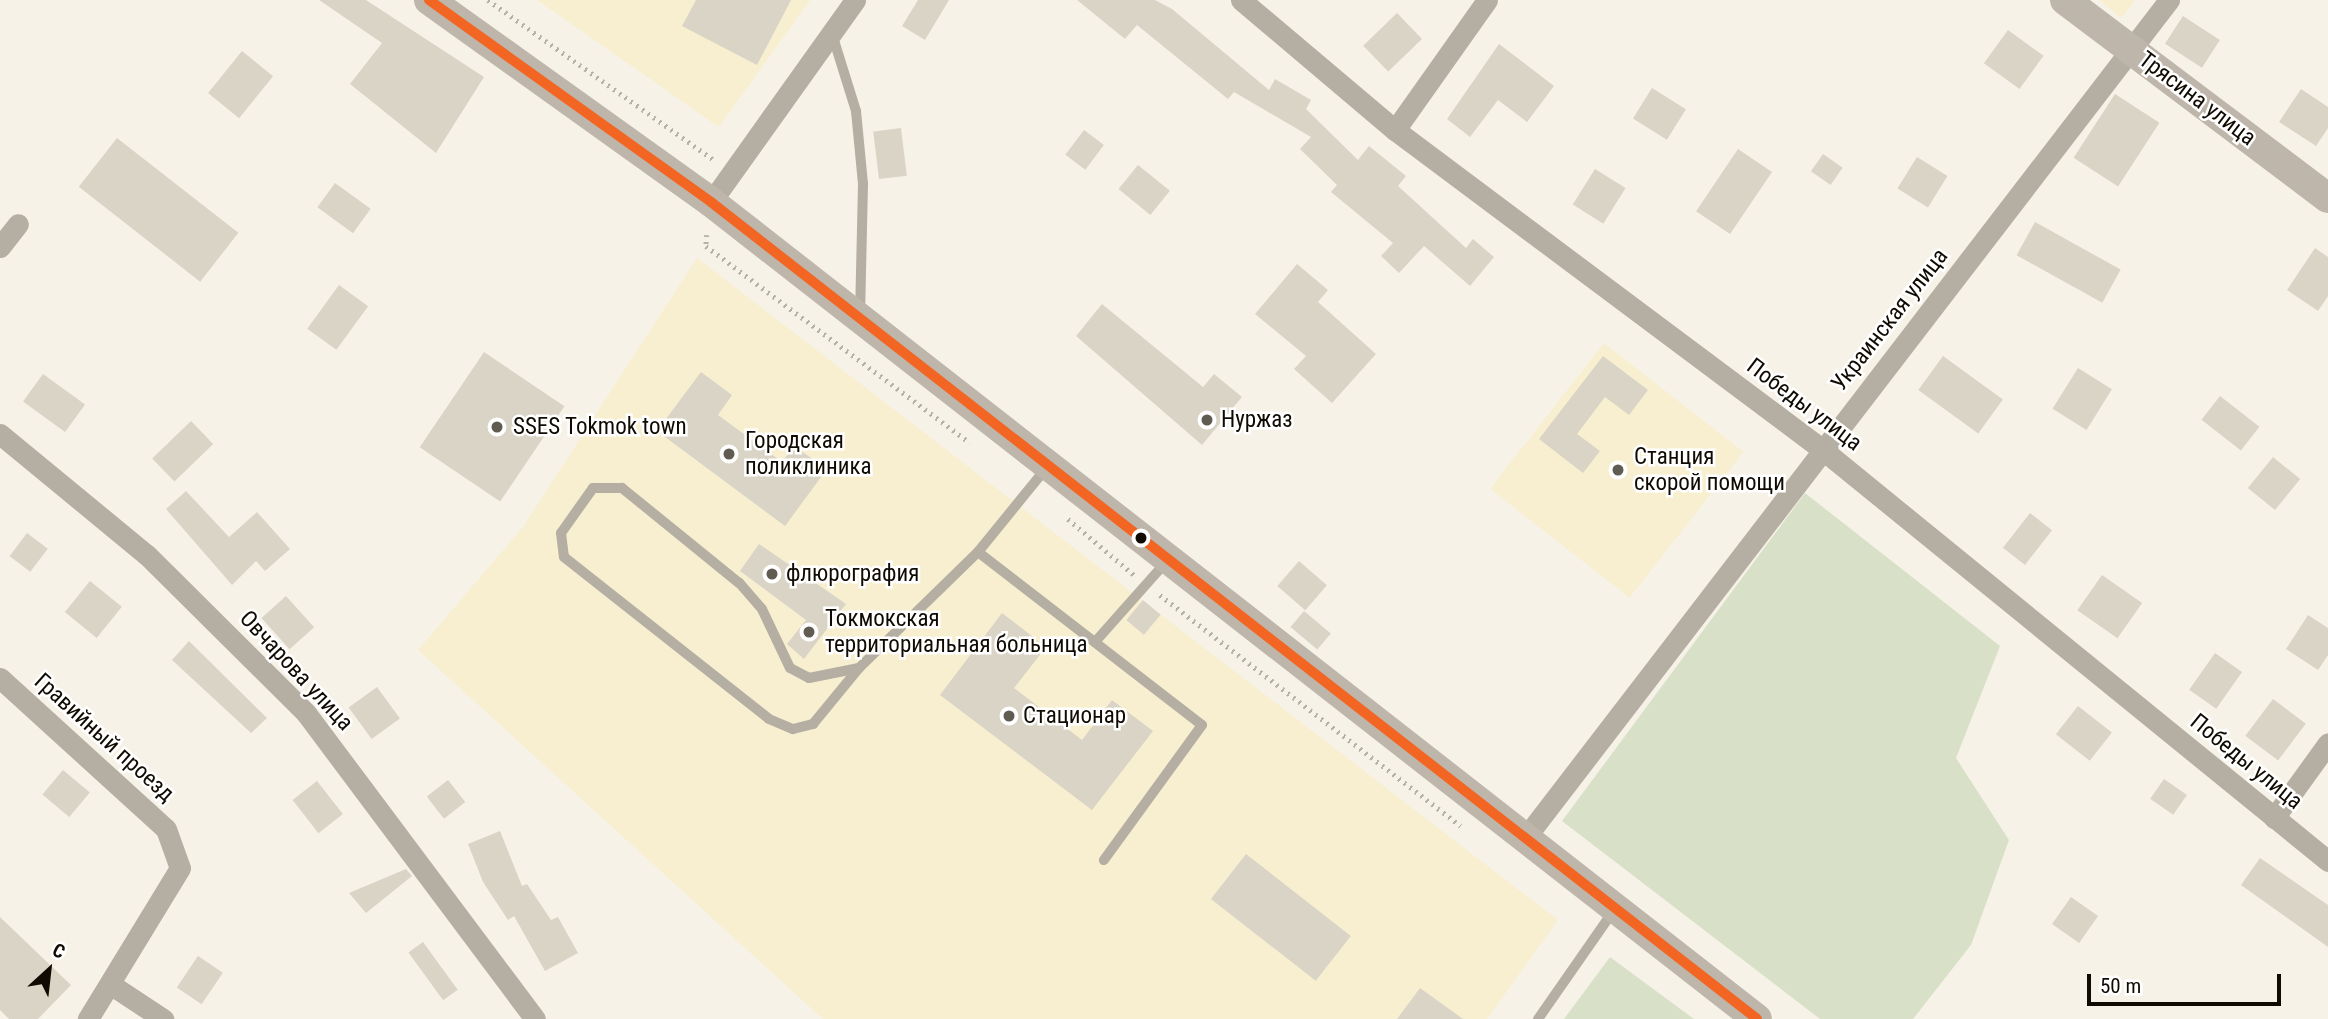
<!DOCTYPE html>
<html>
<head>
<meta charset="utf-8">
<style>
  body { margin:0 }
  #map { position:relative; width:2328px; height:1019px; overflow:hidden; background:#f7f2e7; font-family:"Roboto Condensed",sans-serif }
  div>[style] { position:absolute }
  [style*='--x'] { left:calc(var(--x)*1px); top:calc(var(--y)*1px); width:calc(var(--w)*1px); rotate:calc(var(--a)*1deg) }
  .built>* { inset:0; background:#f8eed0; transform-origin:0 0 }
  .green>* { inset:0; background:#d8e1c8 }
  .building>* { inset:0; background:#dad4c7; transform-origin:0 0 }
  .path>* { height:4.5px; margin-top:-2.25px; transform-origin:0; background:repeating-linear-gradient(90deg,#b6b1a6 0 2px,transparent 0 7px) }
  .lane>* { height:10px; margin:-5px; padding:0 5px; transform-origin:5px; border-radius:5px; background:#b5aea2 }
  .street>* { height:21px; margin:-10.5px; padding:0 10.5px; transform-origin:10.5px; border-radius:10.5px; background:#b5aea2 }
  .secondary>* { height:30px; margin:-15px; padding:0 15px; transform-origin:15px; border-radius:15px; background:#beb6aa }
  .bus-1>* { height:10px; margin:-5px; padding:0 5px; transform-origin:5px; border-radius:5px; background:#f26522 }
  .dots>* { width:19px; height:19px; translate:-50% -50%; box-sizing:border-box; border:4px solid #fff; border-radius:50% }
  span { translate:-50% -50%; white-space:nowrap; text-align:center; line-height:1.15; -webkit-text-stroke:5px #fff; paint-order:stroke }
  .street-label { font-size:23px; color:#100b02 }
  .poi-label { font-size:23px; color:#100b02 }
  .left { translate:0 -50%; text-align:left }
  .north { position:absolute; left:14px; top:935px; width:70px; height:70px; -webkit-text-stroke:5px #fff; paint-order:stroke; rotate:27deg; font-size:19px; font-weight:700; line-height:28px; text-align:center; color:#100b02 }
  .north::after { content:''; display:block; margin:auto; width:24px; height:32px; background:#100b02; clip-path:polygon(50% 0,100% 100%,50% 72%,0 100%) }
  .scale { position:absolute; left:2087px; top:974px; width:194px; height:32px; box-sizing:border-box; border:4px solid #100b02; border-top:0; padding-left:9px; font-size:21px; line-height:24px; white-space:nowrap; color:#100b02; -webkit-text-stroke:5px #fff; paint-order:stroke }
</style>
</head>
<body>
<div id="map">
  <div class="built">
    <div style="clip-path:polygon(537px 0,810px 0,719px 127px)"></div>
    <div style="clip-path:polygon(2099px 0,2135px 0,2121px 18px)"></div>
    <div style="clip-path:polygon(697px 258px,1558px 920px,1487px 1019px,823px 1019px,418px 650px,523px 527px)"></div>
    <div style="left:1604px;top:343px;width:177px;height:185px;rotate:38deg"></div>
  </div>
  <div class="green">
    <div style="clip-path:polygon(1805px 493px,2000px 646px,1956px 758px,2009px 840px,1971px 945px,1913px 1019px,1820px 1019px,1562px 821px)"></div>
    <div style="clip-path:polygon(1610px 957px,1694px 1019px,1564px 1019px)"></div>
  </div>
  <div class="building">
    <div style="clip-path:polygon(319px 0,366px 0,484px 77px,436px 153px,350px 84px,382px 43px)"></div>
    <div style="clip-path:polygon(696px 0,791px 0,757px 65px,682px 26px)"></div>
    <div style="clip-path:polygon(918px 0,949px 0,925px 40px,902px 26px)"></div>
    <div style="clip-path:polygon(1077px 0,1155px 0,1172px 9px,1269px 90px,1275px 79px,1311px 100px,1306px 109px,1358px 160px,1369px 146px,1406px 176px,1398px 186px,1466px 248px,1473px 239px,1494px 257px,1470px 286px,1424px 246px,1399px 273px,1381px 256px,1393px 243px,1331px 192px,1337px 185px,1300px 149px,1311px 137px,1234px 92px,1228px 99px,1137px 25px,1125px 39px)"></div>
    <div style="left:1397px;top:13px;width:36px;height:47px;rotate:46deg"></div>
    <div style="left:2183px;top:16px;width:44px;height:33px;rotate:33deg"></div>
    <div style="left:2008px;top:30px;width:44px;height:41px;rotate:36deg"></div>
    <div style="clip-path:polygon(1499px 44px,1554px 86px,1527px 122px,1498px 100px,1470px 137px,1447px 119px)"></div>
    <div style="left:242px;top:51px;width:40px;height:54px;rotate:39deg"></div>
    <div style="left:1652px;top:88px;width:40px;height:36px;rotate:32deg"></div>
    <div style="clip-path:polygon(2301px 89px,2328px 107px,2328px 128px,2316px 146px,2279px 122px)"></div>
    <div style="left:2115px;top:94px;width:53px;height:76px;rotate:33deg"></div>
    <div style="left:901px;top:128px;width:48px;height:28px;rotate:83deg"></div>
    <div style="left:1084px;top:130px;width:25px;height:31px;rotate:37deg"></div>
    <div style="left:117px;top:138px;width:154px;height:62px;rotate:38deg"></div>
    <div style="left:1738px;top:149px;width:41px;height:75px;rotate:34deg"></div>
    <div style="left:1823px;top:154px;width:24px;height:21px;rotate:35deg"></div>
    <div style="left:1917px;top:157px;width:36px;height:37px;rotate:32deg"></div>
    <div style="left:1138px;top:165px;width:41px;height:31px;rotate:39deg"></div>
    <div style="left:1595px;top:169px;width:36px;height:42px;rotate:32deg"></div>
    <div style="left:335px;top:183px;width:44px;height:30px;rotate:36deg"></div>
    <div style="left:2035px;top:222px;width:98px;height:38px;rotate:29deg"></div>
    <div style="clip-path:polygon(2315px 248px,2328px 257px,2328px 296px,2318px 311px,2287px 290px)"></div>
    <div style="clip-path:polygon(1297px 264px,1328px 290px,1318px 302px,1376px 354px,1332px 403px,1294px 369px,1306px 356px,1255px 314px)"></div>
    <div style="left:339px;top:285px;width:36px;height:54px;rotate:36deg"></div>
    <div style="clip-path:polygon(1102px 304px,1203px 387px,1214px 374px,1242px 397px,1202px 445px,1076px 336px)"></div>
    <div style="left:484px;top:352px;width:97px;height:115px;rotate:34deg"></div>
    <div style="clip-path:polygon(1603px 356px,1648px 390px,1629px 415px,1605px 397px,1577px 434px,1600px 451px,1583px 473px,1539px 439px)"></div>
    <div style="left:1943px;top:356px;width:74px;height:42px;rotate:36deg"></div>
    <div style="left:2078px;top:368px;width:40px;height:48px;rotate:32deg"></div>
    <div style="clip-path:polygon(701px 372px,732px 395px,718px 415px,782px 462px,794px 446px,827px 469px,785px 526px,657px 431px)"></div>
    <div style="left:43px;top:374px;width:52px;height:34px;rotate:36deg"></div>
    <div style="left:2220px;top:396px;width:50px;height:30px;rotate:38deg"></div>
    <div style="left:191px;top:421px;width:32px;height:54px;rotate:46deg"></div>
    <div style="left:2273px;top:457px;width:35px;height:40px;rotate:39deg"></div>
    <div style="clip-path:polygon(186px 491px,229px 537px,257px 512px,290px 549px,265px 571px,256px 561px,232px 585px,166px 509px)"></div>
    <div style="left:2030px;top:513px;width:28px;height:44px;rotate:38deg"></div>
    <div style="left:27px;top:533px;width:26px;height:29px;rotate:37deg"></div>
    <div style="clip-path:polygon(759px 544px,846px 604px,804px 659px,787px 644px,806px 620px,740px 571px)"></div>
    <div style="left:1299px;top:561px;width:37px;height:33px;rotate:41deg"></div>
    <div style="left:2102px;top:575px;width:49px;height:43px;rotate:35deg"></div>
    <div style="left:90px;top:581px;width:41px;height:40px;rotate:39deg"></div>
    <div style="left:286px;top:596px;width:42px;height:33px;rotate:48deg"></div>
    <div style="left:1143px;top:600px;width:23px;height:26px;rotate:40deg"></div>
    <div style="left:1304px;top:611px;width:35px;height:21px;rotate:40deg"></div>
    <div style="clip-path:polygon(1002px 613px,1046px 647px,1014px 688px,1082px 740px,1112px 700px,1153px 731px,1092px 810px,940px 695px)"></div>
    <div style="clip-path:polygon(2308px 615px,2328px 628px,2328px 655px,2318px 670px,2286px 649px)"></div>
    <div style="clip-path:polygon(189px 641px,267px 718px,251px 733px,172px 660px)"></div>
    <div style="left:2215px;top:653px;width:33px;height:45px;rotate:35deg"></div>
    <div style="left:377px;top:687px;width:39px;height:35px;rotate:54deg"></div>
    <div style="left:2273px;top:699px;width:41px;height:46px;rotate:37deg"></div>
    <div style="left:2078px;top:706px;width:43px;height:36px;rotate:38deg"></div>
    <div style="left:63px;top:770px;width:35px;height:32px;rotate:40deg"></div>
    <div style="left:2164px;top:779px;width:28px;height:24px;rotate:35deg"></div>
    <div style="left:448px;top:780px;width:28px;height:27px;rotate:52deg"></div>
    <div style="left:317px;top:781px;width:42px;height:31px;rotate:52deg"></div>
    <div style="clip-path:polygon(500px 831px,522px 886px,527px 884px,551px 920px,558px 917px,578px 953px,545px 971px,514px 916px,508px 920px,483px 882px,468px 844px)"></div>
    <div style="left:1246px;top:854px;width:133px;height:57px;rotate:38deg"></div>
    <div style="clip-path:polygon(2260px 858px,2328px 905px,2328px 947px,2241px 885px)"></div>
    <div style="clip-path:polygon(406px 869px,412px 876px,366px 913px,349px 893px)"></div>
    <div style="left:2071px;top:897px;width:33px;height:33px;rotate:35deg"></div>
    <div style="clip-path:polygon(0 917px,71px 985px,38px 1019px,9px 1019px,0 1010px)"></div>
    <div style="left:423px;top:942px;width:59px;height:18px;rotate:54deg"></div>
    <div style="left:198px;top:956px;width:30px;height:38px;rotate:34deg"></div>
    <div style="clip-path:polygon(1420px 988px,1463px 1019px,1397px 1019px)"></div>
  </div>
  <div class="path">
    <div style="--x:488;--y:0;--w:277;--a:35.3"></div>
    <div style="--x:707;--y:235;--w:11;--a:95"></div>
    <div style="--x:706;--y:246;--w:329;--a:36.7"></div>
    <div style="--x:1068;--y:519;--w:87;--a:40.3"></div>
    <div style="--x:1160;--y:595;--w:379;--a:37.5"></div>
  </div>
  <div class="lane">
    <div style="--x:832;--y:34;--w:81;--a:72.7"></div>
    <div style="--x:856;--y:111;--w:73;--a:84.5"></div>
    <div style="--x:863;--y:184;--w:131;--a:91.3"></div>
    <div style="--x:978;--y:552;--w:283;--a:37.7"></div>
    <div style="--x:1202;--y:725;--w:167;--a:126"></div>
    <div style="--x:1095;--y:642;--w:108;--a:-48.4"></div>
    <div style="--x:859;--y:668;--w:51;--a:168.7"></div>
    <div style="--x:809;--y:678;--w:21;--a:-152"></div>
    <div style="--x:790;--y:668;--w:65;--a:-115.4"></div>
    <div style="--x:762;--y:609;--w:35;--a:-131"></div>
    <div style="--x:739;--y:583;--w:151;--a:-140.9"></div>
    <div style="--x:622;--y:488;--w:29;--a:180"></div>
    <div style="--x:593;--y:488;--w:55;--a:125.4"></div>
    <div style="--x:561;--y:533;--w:24;--a:83"></div>
    <div style="--x:564;--y:557;--w:261;--a:38.3"></div>
    <div style="--x:769;--y:719;--w:26;--a:23"></div>
    <div style="--x:793;--y:729;--w:21;--a:-14"></div>
    <div style="--x:813;--y:724;--w:72;--a:-50.6"></div>
    <div style="--x:859;--y:668;--w:166;--a:-44.3"></div>
    <div style="--x:978;--y:552;--w:111;--a:-50.9"></div>
    <div style="--x:1538;--y:1019;--w:133;--a:-55.1"></div>
  </div>
  <div class="street">
    <div style="--x:1241;--y:0;--w:202;--a:40.2"></div>
    <div style="--x:1395;--y:130;--w:534;--a:36.78"></div>
    <div style="--x:1823;--y:450;--w:651;--a:39.14"></div>
    <div style="--x:1395;--y:130;--w:159;--a:-54.7"></div>
    <div style="--x:711;--y:202;--w:248;--a:-54.5"></div>
    <div style="--x:0;--y:247;--w:29;--a:-52"></div>
    <div style="--x:0;--y:434;--w:190;--a:39.5"></div>
    <div style="--x:147;--y:555;--w:224;--a:44.8"></div>
    <div style="--x:306;--y:713;--w:382;--a:53.2"></div>
    <div style="--x:0;--y:678;--w:224;--a:42.3"></div>
    <div style="--x:166;--y:829;--w:41;--a:70.3"></div>
    <div style="--x:180;--y:868;--w:177;--a:121.4"></div>
    <div style="--x:2274;--y:818;--w:92;--a:-54.2"></div>
    <div style="--x:1525;--y:838;--w:1057;--a:-52.46"></div>
    <div style="--x:110;--y:984;--w:64;--a:33.4"></div>
  </div>
  <div class="secondary">
    <div style="--x:429;--y:0;--w:347;--a:35.6"></div>
    <div style="--x:711;--y:202;--w:1327;--a:37.99"></div>
    <div style="--x:2065;--y:0;--w:329;--a:37"></div>
  </div>
  <div class="bus-1">
    <div style="--x:429;--y:0;--w:347;--a:35.6"></div>
    <div style="--x:711;--y:202;--w:1327;--a:37.99"></div>
  </div>
  <div class="dots">
    <div style="left:1207px;top:420px;background:#615c52"></div>
    <div style="left:497px;top:427px;background:#615c52"></div>
    <div style="left:729px;top:454px;background:#615c52"></div>
    <div style="left:1618px;top:470px;background:#615c52"></div>
    <div style="left:1141px;top:538px;background:#100b02"></div>
    <div style="left:772px;top:574px;background:#615c52"></div>
    <div style="left:809px;top:632px;background:#615c52"></div>
    <div style="left:1009px;top:716px;background:#615c52"></div>
  </div>
  <div class="street-label">
    <span style="left:2197px;top:99px;rotate:37deg">Трясина улица</span>
    <span style="left:1890px;top:320px;rotate:-52deg">Украинская улица</span>
    <span style="left:1804px;top:405px;rotate:37deg">Победы улица</span>
    <span style="left:296px;top:671px;rotate:47deg">Овчарова улица</span>
    <span style="left:104px;top:738px;rotate:42deg">Гравийный проезд</span>
    <span style="left:2246px;top:762px;rotate:39deg">Победы улица</span>
  </div>
  <div class="poi-label">
    <span class="left" style="left:1221px;top:420px">Нуржаз</span>
    <span class="left" style="left:513px;top:427px">SSES Tokmok town</span>
    <span class="left" style="left:745px;top:454px">Городская<br>поликлиника</span>
    <span class="left" style="left:1634px;top:470px">Станция<br>скорой помощи</span>
    <span class="left" style="left:786px;top:574px">флюрография</span>
    <span class="left" style="left:825px;top:632px">Токмокская<br>территориальная больница</span>
    <span class="left" style="left:1023px;top:716px">Cтационар</span>
  </div>
  <div class="north">С</div>
  <div class="scale">50 m</div>
</div>
</body>
</html>
